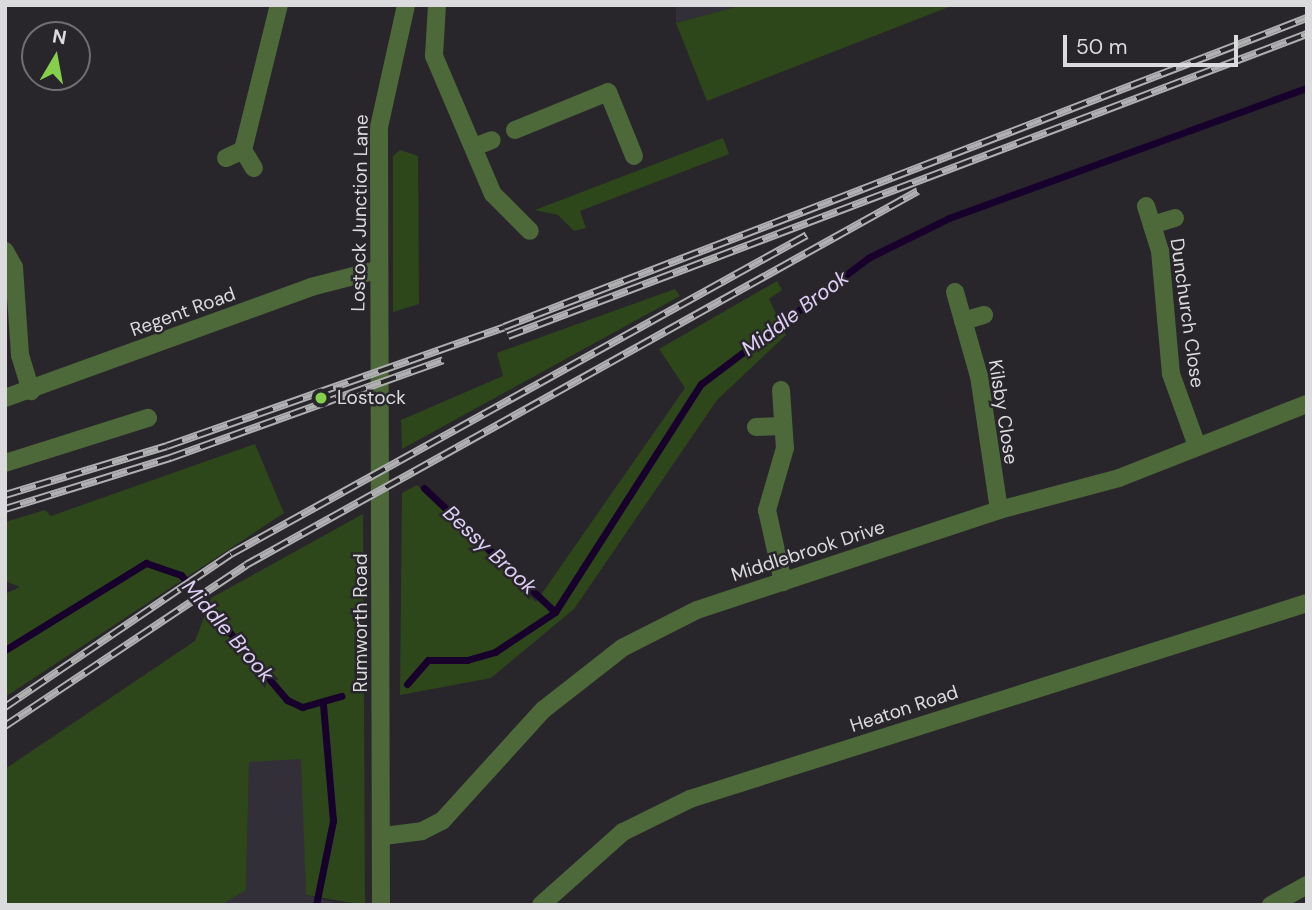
<!DOCTYPE html>
<html>
<head>
<meta charset="utf-8">
<style>
  body { margin:0 }
  #map { position:relative; width:1312px; height:910px; overflow:hidden; background:#28262b; font-family:"DM Sans",sans-serif }
  div>[style] { position:absolute }
  [style*='--x'] { left:calc(var(--x)*1px); top:calc(var(--y)*1px); width:calc(var(--w)*1px); rotate:calc(var(--a)*1deg) }
  .built>* { inset:0; background:#332f39 }
  .green>* { inset:0; background:#2d471a }
  .stream>* { height:7px; margin:-3.5px; padding:0 3.5px; transform-origin:3.5px; border-radius:3.5px; background:#18002d }
  .minor>* { height:18px; margin:-9px; padding:0 9px; transform-origin:9px; border-radius:9px; background:#4d693a }
  .tertiary>* { height:18px; margin:-9px; padding:0 9px; transform-origin:9px; border-radius:9px; background:#4d693a }
  .rail>* { height:8px; margin-top:-4px; transform-origin:0; background:repeating-linear-gradient(90deg,#28262b 0 16px,#b0afb2 0 32px); box-sizing:border-box; border-block:2px solid #b0afb2 }
  .dots>* { width:19px; height:19px; translate:-50% -50%; box-sizing:border-box; border:4px solid #28262b; border-radius:50% }
  span { translate:-50% -50%; white-space:nowrap; text-align:center; line-height:1.15; -webkit-text-stroke:5px #28262b; paint-order:stroke }
  .street-label { font-size:19px; color:#dbdadd }
  .poi-label { font-size:19px; color:#dbdadd }
  .left { translate:0 -50%; text-align:left }
  .water-label { font-size:21px; color:#e0d0f8; font-style:italic }
  .frame { position:absolute; inset:0; border:7px solid #dbdadd; pointer-events:none }
  .north { position:absolute; left:21px; top:21px; width:70px; height:70px; box-sizing:border-box; background:#28262b; border:2px solid #706e72; border-radius:50%; rotate:10deg; font-size:19px; font-weight:700; line-height:28px; text-align:center; color:#dbdadd }
  .north::after { content:''; display:block; margin:auto; width:24px; height:32px; background:#86cf4c; clip-path:polygon(50% 0,100% 100%,50% 72%,0 100%) }
  .scale { position:absolute; left:1063px; top:35px; width:175px; height:32px; box-sizing:border-box; border:4px solid #dbdadd; border-top:0; padding-left:9px; font-size:21px; line-height:24px; white-space:nowrap; color:#dbdadd; -webkit-text-stroke:5px #28262b; paint-order:stroke }
</style>
</head>
<body>
<div id="map">
  <div class="built">
    <div style="clip-path:polygon(676px 5px,743px 5px,676px 23px)"></div>
    <div style="clip-path:polygon(302px 759px,306px 895px,343px 905px,221px 905px,246px 889px,249px 761px)"></div>
  </div>
  <div class="green">
    <div style="clip-path:polygon(743px 5px,954px 5px,707px 101px,676px 23px)"></div>
    <div style="clip-path:polygon(723px 138px,729px 154px,580px 211px,586px 228px,574px 231px,558px 215px,535px 210px)"></div>
    <div style="clip-path:polygon(400px 150px,418px 156px,419px 304px,393px 312px,393px 156px)"></div>
    <div style="clip-path:polygon(777px 281px,782px 290px,769px 299px,786px 335px,717px 400px,574px 609px,491px 678px,400px 695px,402px 493px,417px 485px,536px 602px,685px 388px,659px 349px)"></div>
    <div style="clip-path:polygon(675px 289px,680px 296px,402px 449px,401px 420px,503px 376px,497px 353px)"></div>
    <div style="clip-path:polygon(255px 444px,284px 513px,5px 697px,5px 594px,20px 587px,5px 581px,5px 522px,45px 510px,51px 516px)"></div>
    <div style="clip-path:polygon(363px 514px,365px 905px,306px 895px,301px 759px,249px 762px,246px 890px,221px 905px,5px 905px,5px 769px,195px 641px,211px 598px)"></div>
  </div>
  <div class="stream">
    <div style="--x:424;--y:488;--w:180;--a:43.4"></div>
    <div style="--x:5;--y:650;--w:166;--a:-31.7"></div>
    <div style="--x:146;--y:563;--w:37;--a:19"></div>
    <div style="--x:181;--y:575;--w:164;--a:49.7"></div>
    <div style="--x:287;--y:700;--w:17;--a:25"></div>
    <div style="--x:302;--y:707;--w:41;--a:-15.8"></div>
    <div style="--x:407;--y:684;--w:32;--a:-49"></div>
    <div style="--x:428;--y:660;--w:39;--a:0"></div>
    <div style="--x:467;--y:660;--w:29;--a:-16"></div>
    <div style="--x:495;--y:652;--w:72;--a:-33.7"></div>
    <div style="--x:555;--y:612;--w:271;--a:-57.4"></div>
    <div style="--x:701;--y:384;--w:209;--a:-37"></div>
    <div style="--x:868;--y:258;--w:90;--a:-26.3"></div>
    <div style="--x:949;--y:218;--w:381;--a:-20"></div>
    <div style="--x:316;--y:905;--w:86;--a:-78.6"></div>
    <div style="--x:333;--y:821;--w:116;--a:-94.9"></div>
  </div>
  <div class="minor">
    <div style="--x:437;--y:5;--w:51;--a:93.4"></div>
    <div style="--x:434;--y:56;--w:150;--a:66.9"></div>
    <div style="--x:493;--y:194;--w:52;--a:45"></div>
    <div style="--x:515;--y:130;--w:100;--a:-22.2"></div>
    <div style="--x:608;--y:92;--w:69;--a:67.9"></div>
    <div style="--x:474;--y:147;--w:19;--a:-21"></div>
    <div style="--x:243;--y:150;--w:149;--a:-76.1"></div>
    <div style="--x:226;--y:158;--w:19;--a:-25"></div>
    <div style="--x:243;--y:150;--w:21;--a:59"></div>
    <div style="--x:1146;--y:206;--w:47;--a:72.7"></div>
    <div style="--x:1160;--y:251;--w:123;--a:84.9"></div>
    <div style="--x:1171;--y:374;--w:77;--a:70.1"></div>
    <div style="--x:1152;--y:225;--w:24;--a:-17"></div>
    <div style="--x:5;--y:251;--w:18;--a:61"></div>
    <div style="--x:14;--y:267;--w:88;--a:86.1"></div>
    <div style="--x:20;--y:355;--w:38;--a:73"></div>
    <div style="--x:955;--y:292;--w:87;--a:74.1"></div>
    <div style="--x:979;--y:376;--w:135;--a:81.5"></div>
    <div style="--x:963;--y:321;--w:22;--a:-16"></div>
    <div style="--x:781;--y:390;--w:58;--a:86.1"></div>
    <div style="--x:785;--y:448;--w:65;--a:106.2"></div>
    <div style="--x:767;--y:510;--w:74;--a:77.5"></div>
    <div style="--x:5;--y:398;--w:326;--a:-19.9"></div>
    <div style="--x:311;--y:287;--w:68;--a:-14.4"></div>
    <div style="--x:756;--y:427;--w:27;--a:-2"></div>
    <div style="--x:5;--y:463;--w:150;--a:-17.5"></div>
    <div style="--x:383;--y:836;--w:39;--a:-7"></div>
    <div style="--x:422;--y:831;--w:22;--a:-27"></div>
    <div style="--x:442;--y:821;--w:150;--a:-47.7"></div>
    <div style="--x:543;--y:710;--w:100;--a:-38.1"></div>
    <div style="--x:622;--y:648;--w:84;--a:-26.9"></div>
    <div style="--x:697;--y:610;--w:318;--a:-18.3"></div>
    <div style="--x:999;--y:510;--w:124;--a:-14.9"></div>
    <div style="--x:1119;--y:478;--w:202;--a:-21.5"></div>
    <div style="--x:541;--y:905;--w:110;--a:-41.7"></div>
    <div style="--x:623;--y:832;--w:75;--a:-26.2"></div>
    <div style="--x:690;--y:799;--w:647;--a:-17.62"></div>
    <div style="--x:1271;--y:905;--w:41;--a:-29.1"></div>
  </div>
  <div class="tertiary">
    <div style="--x:381;--y:905;--w:778;--a:-90.15"></div>
    <div style="--x:379;--y:127;--w:125;--a:-77.5"></div>
  </div>
  <div class="rail">
    <div style="--x:508;--y:336;--w:854;--a:-20.71"></div>
    <div style="--x:5;--y:495;--w:169;--a:-16.8"></div>
    <div style="--x:167;--y:446;--w:357;--a:-19.4"></div>
    <div style="--x:504;--y:327;--w:860;--a:-21.05"></div>
    <div style="--x:5;--y:509;--w:173;--a:-17.2"></div>
    <div style="--x:170;--y:458;--w:290;--a:-19.7"></div>
    <div style="--x:5;--y:707;--w:273;--a:-34.1"></div>
    <div style="--x:231;--y:554;--w:658;--a:-28.98"></div>
    <div style="--x:5;--y:726;--w:290;--a:-33.7"></div>
    <div style="--x:246;--y:565;--w:769;--a:-29.1"></div>
  </div>
  <div class="dots">
    <div style="left:321px;top:398px;background:#86cf4c"></div>
  </div>
  <div class="street-label">
    <span style="left:360px;top:213px;rotate:-89deg">Lostock Junction Lane</span>
    <span style="left:183px;top:312px;rotate:-20deg">Regent Road</span>
    <span style="left:1187px;top:313px;rotate:82deg">Dunchurch Close</span>
    <span style="left:1003px;top:412px;rotate:81deg">Kilsby Close</span>
    <span style="left:808px;top:551px;rotate:-18deg">Middlebrook Drive</span>
    <span style="left:361px;top:623px;rotate:-90deg">Rumworth Road</span>
    <span style="left:904px;top:709px;rotate:-18deg">Heaton Road</span>
  </div>
  <div class="poi-label">
    <span class="left" style="left:337px;top:398px">Lostock</span>
  </div>
  <div class="water-label">
    <span style="left:795px;top:313px;rotate:-37deg">Middle Brook</span>
    <span style="left:490px;top:550px;rotate:43deg">Bessy Brook</span>
    <span style="left:228px;top:631px;rotate:49deg">Middle Brook</span>
  </div>
  <div class="frame"></div>
  <div class="north">N</div>
  <div class="scale">50 m</div>
</div>
</body>
</html>
